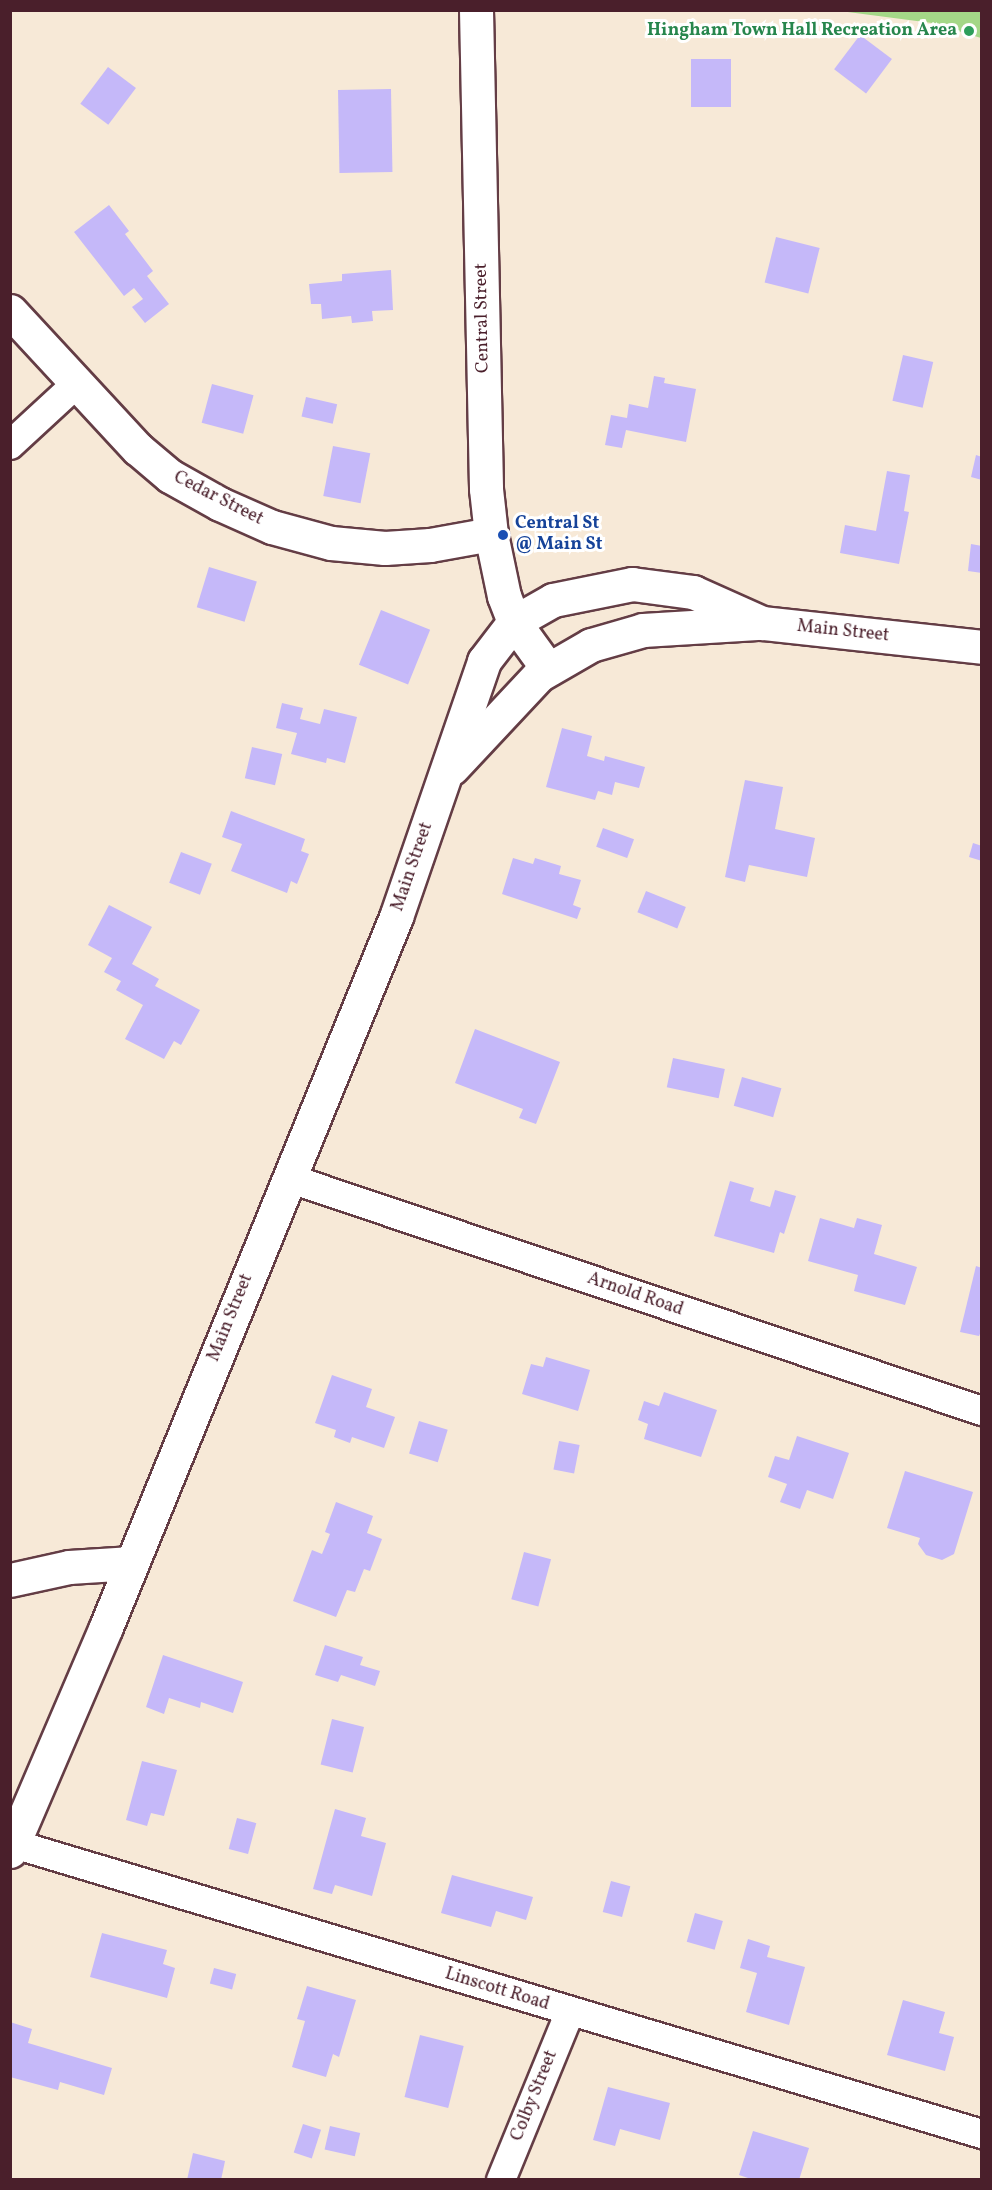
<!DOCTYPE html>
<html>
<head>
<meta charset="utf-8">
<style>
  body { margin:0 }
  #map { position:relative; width:992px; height:2190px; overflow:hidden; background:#f7e9d7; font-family:Vollkorn,serif }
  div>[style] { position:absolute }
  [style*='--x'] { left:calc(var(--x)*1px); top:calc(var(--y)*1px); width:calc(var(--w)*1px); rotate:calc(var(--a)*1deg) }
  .green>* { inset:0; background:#a4d787 }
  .building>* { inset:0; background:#c5b8f9; transform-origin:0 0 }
  .roads { filter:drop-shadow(2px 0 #643d45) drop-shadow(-2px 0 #643d45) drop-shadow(0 2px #643d45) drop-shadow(0 -2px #643d45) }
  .street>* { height:28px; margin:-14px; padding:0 14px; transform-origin:14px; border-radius:14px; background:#fff }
  .secondary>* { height:33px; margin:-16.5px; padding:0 16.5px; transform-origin:16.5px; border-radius:16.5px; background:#fff }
  .dots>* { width:16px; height:16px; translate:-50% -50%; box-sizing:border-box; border:3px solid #fff; border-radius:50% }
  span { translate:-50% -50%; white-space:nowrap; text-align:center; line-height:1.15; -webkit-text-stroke:6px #fff; paint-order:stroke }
  .leisure-label { font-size:18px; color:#27864d; font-weight:700 }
  .right { translate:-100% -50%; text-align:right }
  .street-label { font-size:18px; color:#4a1f2b }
  .transit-label { font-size:18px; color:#164399; font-weight:700 }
  .left { translate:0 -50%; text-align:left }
  .frame { position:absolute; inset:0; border:12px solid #4a1f2b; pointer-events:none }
</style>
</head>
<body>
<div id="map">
  <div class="green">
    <div style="clip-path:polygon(840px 11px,981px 11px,981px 38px,932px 23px)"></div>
  </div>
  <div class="building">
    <div style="left:860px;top:35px;width:40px;height:43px;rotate:37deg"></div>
    <div style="left:691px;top:59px;width:40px;height:48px"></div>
    <div style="left:108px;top:67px;width:35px;height:46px;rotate:37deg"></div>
    <div style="left:391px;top:89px;width:83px;height:53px;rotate:89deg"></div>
    <div style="clip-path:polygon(109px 205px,129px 231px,125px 234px,153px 271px,147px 276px,169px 304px,145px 323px,132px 307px,143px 299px,134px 288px,124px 296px,74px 232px)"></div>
    <div style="left:776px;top:237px;width:45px;height:47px;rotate:14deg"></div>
    <div style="clip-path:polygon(391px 270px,393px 310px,372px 311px,373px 321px,352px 323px,351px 316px,322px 319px,321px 304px,311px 304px,309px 284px,342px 281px,342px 274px)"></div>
    <div style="left:903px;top:355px;width:31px;height:47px;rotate:13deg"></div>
    <div style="clip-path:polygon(654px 376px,665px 378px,664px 383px,696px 389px,686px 442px,626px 430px,622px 448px,605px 445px,611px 415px,627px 418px,629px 404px,648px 408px)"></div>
    <div style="left:212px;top:384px;width:43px;height:40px;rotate:15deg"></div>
    <div style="left:306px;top:397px;width:32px;height:20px;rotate:13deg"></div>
    <div style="left:333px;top:446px;width:38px;height:51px;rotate:11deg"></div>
    <div style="clip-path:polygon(976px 455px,982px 457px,982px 480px,971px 477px)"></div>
    <div style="clip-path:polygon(887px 471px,910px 475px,904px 511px,909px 512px,899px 564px,840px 553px,845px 525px,876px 531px)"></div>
    <div style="clip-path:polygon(971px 544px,982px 546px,982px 573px,968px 571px)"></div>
    <div style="left:209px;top:567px;width:50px;height:42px;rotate:17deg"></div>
    <div style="left:381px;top:610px;width:53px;height:59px;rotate:22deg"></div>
    <div style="clip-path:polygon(282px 703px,303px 708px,300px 719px,320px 724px,324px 709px,357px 717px,345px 763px,327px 758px,326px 763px,291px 754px,297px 733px,276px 728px)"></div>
    <div style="clip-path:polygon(562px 728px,592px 736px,587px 756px,604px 761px,605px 756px,645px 767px,639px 788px,615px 782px,612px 795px,598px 791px,595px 800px,546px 787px)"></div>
    <div style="left:252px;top:747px;width:31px;height:32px;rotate:13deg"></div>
    <div style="clip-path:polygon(745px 780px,783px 787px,775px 829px,815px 838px,807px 877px,749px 865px,745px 882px,725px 877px)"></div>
    <div style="clip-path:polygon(231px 811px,305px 839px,301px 851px,309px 854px,297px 884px,291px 881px,287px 893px,231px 871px,242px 844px,222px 837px)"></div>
    <div style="left:603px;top:828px;width:33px;height:20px;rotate:20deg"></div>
    <div style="clip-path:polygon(973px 843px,982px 846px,982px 861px,969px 857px)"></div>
    <div style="left:181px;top:852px;width:33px;height:33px;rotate:21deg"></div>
    <div style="clip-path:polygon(513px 858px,533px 864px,535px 858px,561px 866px,559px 874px,581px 880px,573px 905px,581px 908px,577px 919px,502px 894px)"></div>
    <div style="left:646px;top:891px;width:43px;height:23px;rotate:22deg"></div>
    <div style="clip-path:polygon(109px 905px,152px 927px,132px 964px,159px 979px,155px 986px,200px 1010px,181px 1045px,174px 1041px,164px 1059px,125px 1039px,143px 1005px,116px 990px,121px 981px,104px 972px,112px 958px,88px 945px)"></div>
    <div style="clip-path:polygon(475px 1029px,560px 1062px,536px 1124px,519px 1118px,523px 1109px,455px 1083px)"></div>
    <div style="left:673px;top:1058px;width:53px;height:30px;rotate:12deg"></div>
    <div style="left:742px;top:1077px;width:41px;height:30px;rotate:16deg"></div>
    <div style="clip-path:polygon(730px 1181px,754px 1188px,750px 1201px,770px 1207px,775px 1190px,796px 1196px,784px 1234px,780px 1232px,774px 1253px,714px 1236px)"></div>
    <div style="clip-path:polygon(820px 1218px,854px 1228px,857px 1218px,882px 1225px,874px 1254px,917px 1267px,905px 1305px,854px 1291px,858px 1275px,808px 1261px)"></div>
    <div style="clip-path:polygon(976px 1266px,982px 1268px,982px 1329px,979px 1336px,960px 1332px)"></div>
    <div style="clip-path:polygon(546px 1357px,590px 1370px,578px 1411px,522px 1394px,531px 1364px,543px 1367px)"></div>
    <div style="clip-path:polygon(332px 1375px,372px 1389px,366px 1407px,395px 1417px,384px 1448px,352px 1437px,350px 1443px,334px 1437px,336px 1430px,315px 1423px)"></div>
    <div style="clip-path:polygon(664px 1392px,717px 1410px,701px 1457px,644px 1439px,648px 1424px,638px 1420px,644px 1401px,659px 1406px)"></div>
    <div style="left:419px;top:1421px;width:30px;height:34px;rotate:17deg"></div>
    <div style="clip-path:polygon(797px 1436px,849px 1453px,833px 1499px,807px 1490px,800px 1509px,780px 1502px,787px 1484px,768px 1477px,775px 1456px,789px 1460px)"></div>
    <div style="left:559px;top:1441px;width:21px;height:29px;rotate:11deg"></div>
    <div style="clip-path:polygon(905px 1471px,973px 1492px,954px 1554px,942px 1560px,926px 1555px,918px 1544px,920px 1538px,887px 1528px)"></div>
    <div style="clip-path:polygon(336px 1502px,373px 1516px,367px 1533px,382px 1539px,370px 1571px,364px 1569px,355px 1592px,347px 1590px,336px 1617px,293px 1601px,312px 1550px,322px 1554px,330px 1534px,325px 1532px)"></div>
    <div style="left:524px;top:1552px;width:28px;height:49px;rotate:15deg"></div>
    <div style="clip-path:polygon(325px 1645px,363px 1657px,360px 1665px,380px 1671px,375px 1686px,341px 1675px,338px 1682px,315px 1675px)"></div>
    <div style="clip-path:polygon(163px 1655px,243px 1682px,233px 1713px,201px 1702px,200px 1708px,169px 1698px,164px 1714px,146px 1707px)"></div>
    <div style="left:332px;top:1719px;width:33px;height:47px;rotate:14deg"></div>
    <div style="clip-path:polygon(142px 1761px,177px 1770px,164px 1816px,151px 1813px,147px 1826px,126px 1820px)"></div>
    <div style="clip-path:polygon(335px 1809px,366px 1818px,361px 1836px,386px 1843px,372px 1896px,335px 1885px,332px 1894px,313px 1889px)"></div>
    <div style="left:237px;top:1818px;width:20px;height:32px;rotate:15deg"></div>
    <div style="clip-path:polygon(452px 1875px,533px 1897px,526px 1920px,496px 1911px,491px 1927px,441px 1913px)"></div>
    <div style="left:611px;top:1881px;width:20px;height:32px;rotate:15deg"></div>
    <div style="left:695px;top:1913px;width:29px;height:30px;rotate:16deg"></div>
    <div style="clip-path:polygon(102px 1933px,167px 1950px,163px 1964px,175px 1968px,167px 1998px,90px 1977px)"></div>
    <div style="clip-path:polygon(748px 1939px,770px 1946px,767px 1957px,805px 1967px,789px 2025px,746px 2012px,757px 1973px,740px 1968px)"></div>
    <div style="left:214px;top:1968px;width:23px;height:16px;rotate:15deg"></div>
    <div style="clip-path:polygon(307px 1986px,356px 2000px,339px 2057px,333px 2054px,326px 2077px,292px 2067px,305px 2021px,297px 2019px)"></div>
    <div style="clip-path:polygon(903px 2000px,945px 2012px,939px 2033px,954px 2037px,945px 2071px,887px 2055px)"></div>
    <div style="clip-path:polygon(10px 2022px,32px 2029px,28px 2043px,112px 2068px,104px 2095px,60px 2082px,58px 2090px,10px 2077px)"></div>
    <div style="left:420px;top:2035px;width:45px;height:64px;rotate:14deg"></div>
    <div style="clip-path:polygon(608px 2087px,670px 2103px,660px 2140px,620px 2129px,615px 2146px,593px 2140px)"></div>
    <div style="left:303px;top:2124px;width:19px;height:30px;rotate:18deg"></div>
    <div style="left:330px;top:2126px;width:31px;height:24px;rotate:13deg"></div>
    <div style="clip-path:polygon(753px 2131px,809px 2148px,799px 2180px,754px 2180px,739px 2175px)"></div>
    <div style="clip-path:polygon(193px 2153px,225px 2161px,221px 2180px,187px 2180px)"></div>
  </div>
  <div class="roads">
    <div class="street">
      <div style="--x:10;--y:445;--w:90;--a:-42.7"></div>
      <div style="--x:288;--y:1178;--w:732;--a:18.56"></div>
      <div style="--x:14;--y:1844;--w:1011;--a:16.68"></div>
      <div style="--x:501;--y:2180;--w:182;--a:-67.7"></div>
    </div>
    <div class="secondary">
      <div style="--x:476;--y:10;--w:479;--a:88.8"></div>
      <div style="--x:486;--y:489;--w:45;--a:83.7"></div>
      <div style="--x:491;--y:534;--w:63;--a:78.2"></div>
      <div style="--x:504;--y:596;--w:28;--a:69"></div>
      <div style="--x:514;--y:622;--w:58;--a:54.1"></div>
      <div style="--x:10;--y:311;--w:188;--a:47.2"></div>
      <div style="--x:138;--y:449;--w:42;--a:40.2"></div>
      <div style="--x:170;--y:476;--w:57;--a:29.2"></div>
      <div style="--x:220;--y:504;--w:57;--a:23.9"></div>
      <div style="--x:272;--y:527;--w:61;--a:15.2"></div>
      <div style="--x:331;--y:543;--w:54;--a:5.3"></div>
      <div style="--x:385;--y:548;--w:45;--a:-3.8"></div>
      <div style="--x:430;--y:545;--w:62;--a:-10.2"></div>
      <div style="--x:452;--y:768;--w:127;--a:-46.9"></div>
      <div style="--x:539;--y:675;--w:60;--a:-30"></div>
      <div style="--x:591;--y:645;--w:54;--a:-16.1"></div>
      <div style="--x:643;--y:630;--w:114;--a:-3.5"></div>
      <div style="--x:10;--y:1580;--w:60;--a:-12.4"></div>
      <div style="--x:69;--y:1567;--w:63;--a:-3.6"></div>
      <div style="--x:10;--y:1851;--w:244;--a:-66.8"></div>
      <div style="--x:106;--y:1627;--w:767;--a:-67.78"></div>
      <div style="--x:396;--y:917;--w:271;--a:-71"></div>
      <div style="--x:484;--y:661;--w:49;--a:-52.4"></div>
      <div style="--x:514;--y:622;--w:45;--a:-29.4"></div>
      <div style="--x:553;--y:600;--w:81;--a:-11.4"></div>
      <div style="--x:632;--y:584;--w:62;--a:7.5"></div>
      <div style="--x:693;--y:592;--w:76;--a:24.2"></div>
      <div style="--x:762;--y:623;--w:221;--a:6.2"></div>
    </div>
  </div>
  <div class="dots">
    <div style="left:969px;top:31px;background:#2e9e5b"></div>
    <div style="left:503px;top:535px;background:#1a4fb4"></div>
  </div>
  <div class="leisure-label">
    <span class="right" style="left:957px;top:31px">Hingham Town Hall Recreation Area</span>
  </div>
  <div class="street-label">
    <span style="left:483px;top:318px;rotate:-91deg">Central Street</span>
    <span style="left:218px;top:499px;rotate:27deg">Cedar Street</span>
    <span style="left:843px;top:632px;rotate:6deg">Main Street</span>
    <span style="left:413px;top:867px;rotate:-71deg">Main Street</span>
    <span style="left:635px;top:1295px;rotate:19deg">Arnold Road</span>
    <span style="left:231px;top:1318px;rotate:-68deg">Main Street</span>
    <span style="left:497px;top:1990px;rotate:17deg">Linscott Road</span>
    <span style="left:535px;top:2096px;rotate:-68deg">Colby Street</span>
  </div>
  <div class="transit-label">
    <span class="left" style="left:515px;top:535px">Central St<br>@ Main St</span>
  </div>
  <div class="frame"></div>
</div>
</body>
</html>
